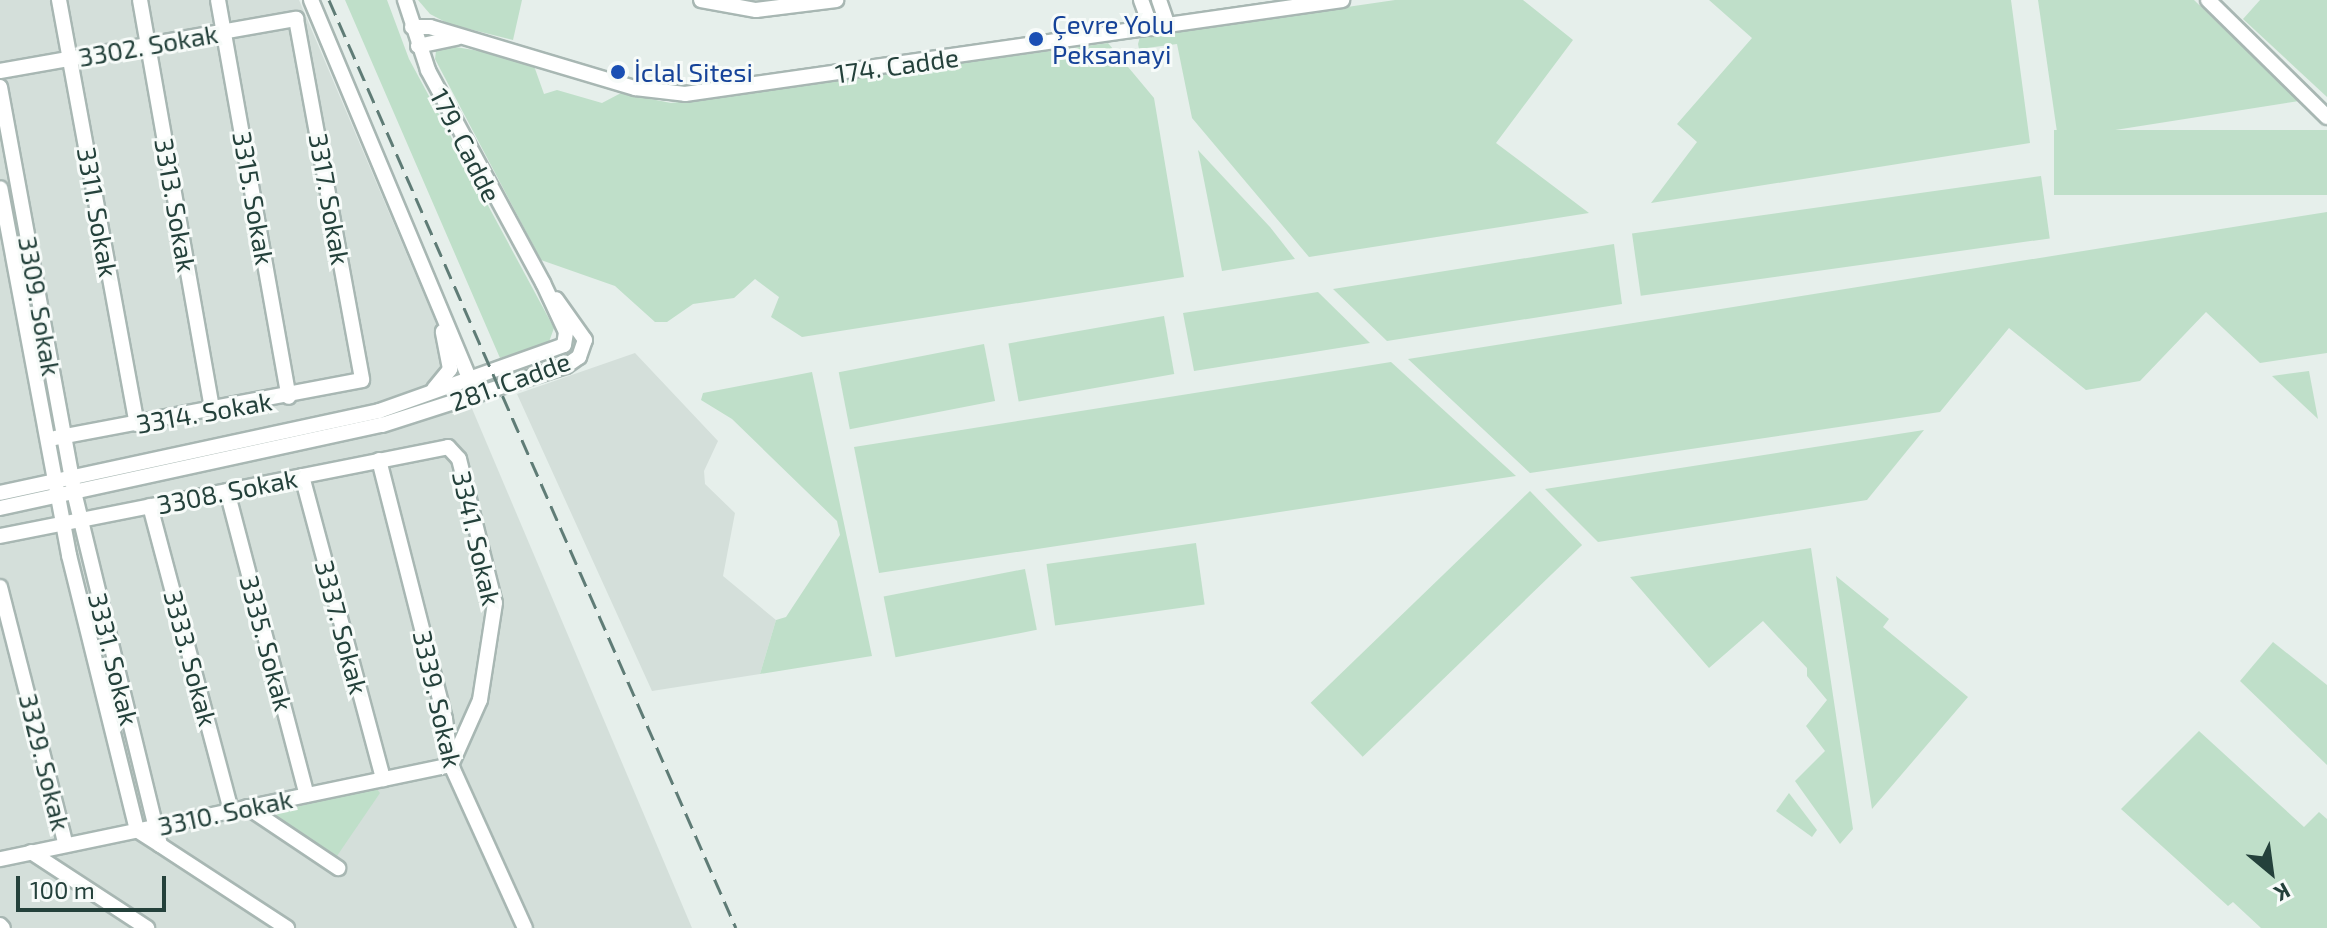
<!DOCTYPE html>
<html>
<head>
<meta charset="utf-8">
<style>
  body { margin:0 }
  #map { position:relative; width:2327px; height:928px; overflow:hidden; background:#e6efeb; font-family:"Exo 2",sans-serif }
  div>[style] { position:absolute }
  [style*='--x'] { left:calc(var(--x)*1px); top:calc(var(--y)*1px); width:calc(var(--w)*1px); rotate:calc(var(--a)*1deg) }
  .built>* { inset:0; background:#d4dfda }
  .green>* { inset:0; background:#bfdfc9; transform-origin:0 0 }
  .roads { filter:drop-shadow(2px 0 #a8b7b3) drop-shadow(-2px 0 #a8b7b3) drop-shadow(0 2px #a8b7b3) drop-shadow(0 -2px #a8b7b3) }
  .minor>* { height:14px; margin:-7px; padding:0 7px; transform-origin:7px; border-radius:7px; background:#fff }
  .rail>* { height:3px; margin-top:-1.5px; transform-origin:0; background:repeating-linear-gradient(90deg,#5f7c76 0 16px,transparent 0 24px) }
  .dots>* { width:22px; height:22px; translate:-50% -50%; box-sizing:border-box; border:4px solid #f7fbf9; border-radius:50% }
  span { translate:-50% -50%; white-space:nowrap; text-align:center; line-height:1.15; -webkit-text-stroke:6px #f7fbf9; paint-order:stroke }
  .transit-label { font-size:26px; color:#164399 }
  .left { translate:0 -50%; text-align:left }
  .street-label { font-size:26px; color:#24413b }
  .north { position:absolute; left:2231px; top:832px; width:80px; height:80px; -webkit-text-stroke:6px #f7fbf9; paint-order:stroke; rotate:151deg; font-size:22px; font-weight:700; line-height:32px; text-align:center; color:#24413b }
  .north::after { content:''; display:block; margin:auto; width:28px; height:36px; background:#24413b; clip-path:polygon(50% 0,100% 100%,50% 72%,0 100%) }
  .scale { position:absolute; left:16px; top:876px; width:150px; height:36px; box-sizing:border-box; border:4px solid #24413b; border-top:0; padding-left:10px; font-size:24px; line-height:28px; white-space:nowrap; color:#24413b; -webkit-text-stroke:6px #f7fbf9; paint-order:stroke }
</style>
</head>
<body>
<div id="map">
  <div class="built">
    <div style="clip-path:polygon(0 0,299px 0,692px 928px,0 928px)"></div>
    <div style="clip-path:polygon(635px 353px,718px 441px,704px 471px,705px 484px,735px 513px,723px 576px,776px 620px,760px 674px,652px 691px,517px 394px)"></div>
  </div>
  <div class="green">
    <div style="clip-path:polygon(345px 0,387px 0,409px 59px,554px 328px,549px 342px,500px 358px)"></div>
    <div style="clip-path:polygon(418px 0,522px 0,513px 40px,449px 24px,430px 14px)"></div>
    <div style="clip-path:polygon(1395px 0,1523px 0,1573px 40px,1496px 143px,1589px 213px,1309px 257px,1192px 118px,1177px 44px,1139px 49px,1138px 44px,1140px 37px)"></div>
    <div style="clip-path:polygon(1709px 0,2011px 0,2030px 143px,1651px 203px,1697px 142px,1677px 124px,1752px 38px)"></div>
    <div style="clip-path:polygon(2038px 0,2194px 0,2299px 101px,2058px 139px)"></div>
    <div style="clip-path:polygon(2260px 0,2327px 0,2327px 97px,2243px 19px)"></div>
    <div style="clip-path:polygon(1108px 43px,1154px 98px,1184px 277px,802px 337px,771px 317px,779px 297px,755px 279px,734px 298px,693px 304px,667px 322px,655px 322px,615px 286px,541px 260px,435px 59px,436px 51px,450px 46px,497px 54px,533px 63px,544px 94px,557px 90px,602px 103px,621px 93px,671px 103px)"></div>
    <div style="left:2327px;top:130px;width:65px;height:273px;rotate:90deg"></div>
    <div style="clip-path:polygon(1198px 150px,1270px 227px,1295px 259px,1222px 271px)"></div>
    <div style="left:2041px;top:176px;width:63px;height:413px;rotate:82deg"></div>
    <div style="clip-path:polygon(2327px 212px,2327px 353px,2260px 363px,2206px 312px,2140px 381px,2086px 390px,2009px 328px,1940px 412px,1530px 473px,1408px 359px)"></div>
    <div style="clip-path:polygon(1614px 244px,1622px 304px,1387px 341px,1333px 289px)"></div>
    <div style="clip-path:polygon(1318px 292px,1370px 343px,1194px 371px,1183px 313px)"></div>
    <div style="left:1164px;top:316px;width:59px;height:158px;rotate:80deg"></div>
    <div style="left:984px;top:344px;width:58px;height:148px;rotate:79deg"></div>
    <div style="clip-path:polygon(1391px 362px,1516px 476px,879px 573px,854px 447px)"></div>
    <div style="clip-path:polygon(2309px 371px,2318px 419px,2272px 376px)"></div>
    <div style="clip-path:polygon(812px 372px,872px 656px,760px 674px,776px 620px,786px 617px,840px 535px,837px 521px,732px 419px,701px 400px,703px 393px)"></div>
    <div style="clip-path:polygon(1924px 430px,1867px 500px,1598px 542px,1545px 489px)"></div>
    <div style="left:1530px;top:491px;width:75px;height:305px;rotate:46deg"></div>
    <div style="left:1196px;top:543px;width:62px;height:151px;rotate:82deg"></div>
    <div style="clip-path:polygon(1811px 548px,1853px 829px,1840px 844px,1795px 781px,1825px 751px,1806px 726px,1827px 700px,1807px 676px,1807px 668px,1763px 621px,1709px 668px,1630px 577px)"></div>
    <div style="left:1025px;top:569px;width:62px;height:144px;rotate:79deg"></div>
    <div style="clip-path:polygon(1836px 576px,1889px 619px,1883px 627px,1968px 697px,1872px 809px)"></div>
    <div style="clip-path:polygon(2273px 642px,2327px 685px,2327px 765px,2240px 681px)"></div>
    <div style="clip-path:polygon(2199px 731px,2304px 827px,2319px 812px,2327px 819px,2327px 928px,2261px 928px,2233px 902px,2228px 906px,2121px 809px)"></div>
    <div style="clip-path:polygon(376px 788px,380px 793px,337px 856px,276px 817px,279px 811px)"></div>
    <div style="clip-path:polygon(1789px 793px,1817px 830px,1812px 837px,1776px 811px)"></div>
  </div>
  <div class="roads">
    <div class="minor">
      <div style="--x:59;--y:0;--w:431;--a:79.6"></div>
      <div style="--x:140;--y:0;--w:416;--a:80"></div>
      <div style="--x:218;--y:0;--w:403;--a:79.9"></div>
      <div style="--x:311;--y:0;--w:420;--a:67.3"></div>
      <div style="--x:701;--y:0;--w:56;--a:10.3"></div>
      <div style="--x:756;--y:10;--w:81;--a:-7.1"></div>
      <div style="--x:1141;--y:0;--w:30;--a:70"></div>
      <div style="--x:1159;--y:0;--w:28;--a:71"></div>
      <div style="--x:2208;--y:0;--w:167;--a:44.5"></div>
      <div style="--x:412;--y:27;--w:18;--a:0"></div>
      <div style="--x:430;--y:27;--w:214;--a:16.6"></div>
      <div style="--x:635;--y:88;--w:50;--a:6.8"></div>
      <div style="--x:685;--y:94;--w:664;--a:-8.14"></div>
      <div style="--x:418;--y:46;--w:40;--a:-12"></div>
      <div style="--x:0;--y:71;--w:301;--a:-10"></div>
      <div style="--x:296;--y:19;--w:367;--a:79.6"></div>
      <div style="--x:362;--y:380;--w:312;--a:169.3"></div>
      <div style="--x:0;--y:87;--w:412;--a:79.6"></div>
      <div style="--x:74;--y:492;--w:363;--a:76.3"></div>
      <div style="--x:160;--y:845;--w:27;--a:-147"></div>
      <div style="--x:137;--y:830;--w:283;--a:-103.9"></div>
      <div style="--x:69;--y:555;--w:373;--a:-100.6"></div>
      <div style="--x:434;--y:389;--w:26;--a:-51"></div>
      <div style="--x:450;--y:369;--w:38;--a:-101"></div>
      <div style="--x:379;--y:460;--w:267;--a:75.7"></div>
      <div style="--x:445;--y:719;--w:46;--a:82.6"></div>
      <div style="--x:451;--y:765;--w:179;--a:65.6"></div>
      <div style="--x:302;--y:476;--w:314;--a:75"></div>
      <div style="--x:227;--y:491;--w:314;--a:75.3"></div>
      <div style="--x:0;--y:493;--w:388;--a:-12.2"></div>
      <div style="--x:379;--y:411;--w:196;--a:-19.6"></div>
      <div style="--x:564;--y:345;--w:13;--a:-81"></div>
      <div style="--x:566;--y:332;--w:54;--a:-115.1"></div>
      <div style="--x:543;--y:283;--w:242;--a:-118.4"></div>
      <div style="--x:428;--y:70;--w:74;--a:-108.2"></div>
      <div style="--x:150;--y:506;--w:316;--a:75.1"></div>
      <div style="--x:0;--y:508;--w:391;--a:-12.3"></div>
      <div style="--x:382;--y:425;--w:193;--a:-17.8"></div>
      <div style="--x:566;--y:366;--w:16;--a:-35"></div>
      <div style="--x:579;--y:357;--w:18;--a:-71"></div>
      <div style="--x:585;--y:340;--w:50;--a:-125.3"></div>
      <div style="--x:0;--y:536;--w:457;--a:-11.2"></div>
      <div style="--x:448;--y:447;--w:16;--a:47"></div>
      <div style="--x:459;--y:459;--w:148;--a:76"></div>
      <div style="--x:495;--y:603;--w:98;--a:98.8"></div>
      <div style="--x:480;--y:700;--w:71;--a:114"></div>
      <div style="--x:451;--y:765;--w:461;--a:168.2"></div>
      <div style="--x:0;--y:587;--w:266;--a:75.7"></div>
      <div style="--x:247;--y:807;--w:110;--a:33.8"></div>
      <div style="--x:160;--y:845;--w:152;--a:33.2"></div>
      <div style="--x:31;--y:852;--w:139;--a:33.2"></div>
      <div style="--x:0;--y:925;--w:4;--a:45"></div>
    </div>
  </div>
  <div class="rail">
    <div style="--x:329;--y:0;--w:1013;--a:66.32"></div>
  </div>
  <div class="dots">
    <div style="left:1036px;top:39px;background:#1a4fb4"></div>
    <div style="left:618px;top:72px;background:#1a4fb4"></div>
  </div>
  <div class="transit-label">
    <span class="left" style="left:1052px;top:39px">Çevre Yolu<br>Peksanayi</span>
    <span class="left" style="left:634px;top:72px">İclal Sitesi</span>
  </div>
  <div class="street-label">
    <span style="left:148px;top:45px;rotate:-10deg">3302. Sokak</span>
    <span style="left:897px;top:65px;rotate:-8deg">174. Cadde</span>
    <span style="left:466px;top:145px;rotate:63deg">179. Cadde</span>
    <span style="left:254px;top:198px;rotate:80deg">3315. Sokak</span>
    <span style="left:330px;top:199px;rotate:80deg">3317. Sokak</span>
    <span style="left:176px;top:205px;rotate:80deg">3313. Sokak</span>
    <span style="left:98px;top:212px;rotate:80deg">3311. Sokak</span>
    <span style="left:40px;top:306px;rotate:80deg">3309. Sokak</span>
    <span style="left:510px;top:381px;rotate:-20deg">281. Cadde</span>
    <span style="left:204px;top:412px;rotate:-10deg">3314. Sokak</span>
    <span style="left:227px;top:491px;rotate:-11deg">3308. Sokak</span>
    <span style="left:477px;top:538px;rotate:77deg">3341. Sokak</span>
    <span style="left:342px;top:627px;rotate:75deg">3337. Sokak</span>
    <span style="left:267px;top:643px;rotate:75deg">3335. Sokak</span>
    <span style="left:191px;top:658px;rotate:75deg">3333. Sokak</span>
    <span style="left:114px;top:659px;rotate:76deg">3331. Sokak</span>
    <span style="left:438px;top:699px;rotate:77deg">3339. Sokak</span>
    <span style="left:45px;top:762px;rotate:76deg">3329. Sokak</span>
    <span style="left:225px;top:812px;rotate:-12deg">3310. Sokak</span>
  </div>
  <div class="north">K</div>
  <div class="scale">100 m</div>
</div>
</body>
</html>
